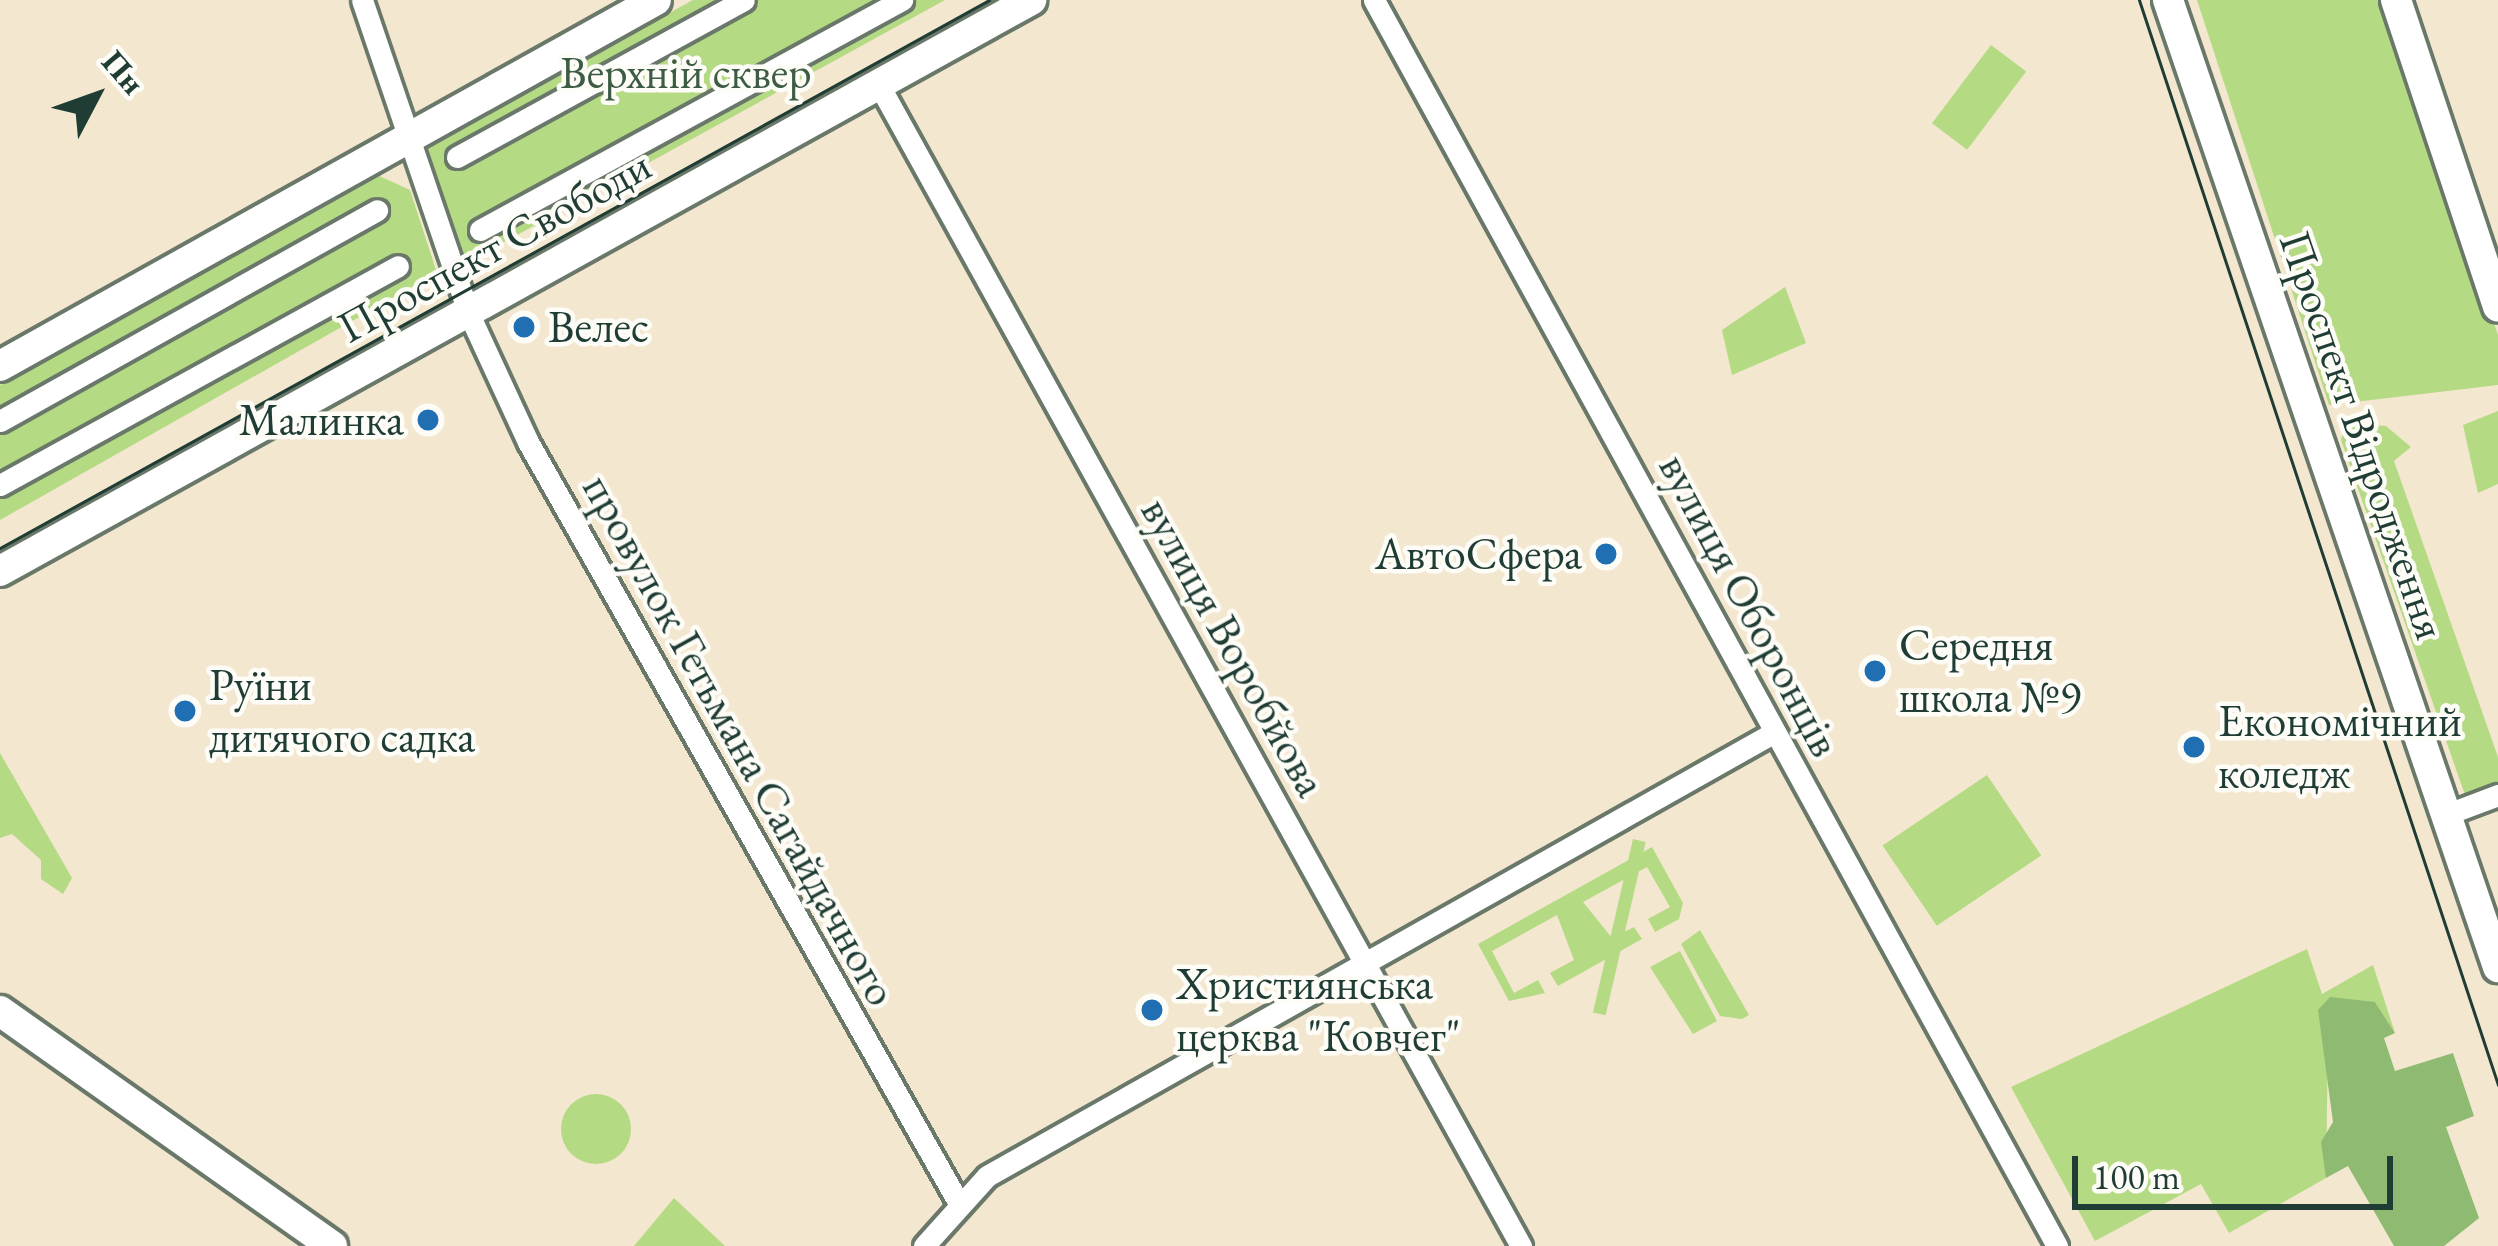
<!DOCTYPE html>
<html>
<head>
<meta charset="utf-8">
<style>
  body { margin:0 }
  #map { position:relative; width:2498px; height:1246px; overflow:hidden; background:#f4e7cf; font-family:"EB Garamond",serif }
  div>[style] { position:absolute }
  [style*='--x'] { left:calc(var(--x)*1px); top:calc(var(--y)*1px); width:calc(var(--w)*1px); rotate:calc(var(--a)*1deg) }
  .green>* { inset:0; background:#b4da83; transform-origin:0 0 }
  .round { border-radius:50% }
  .forest>* { inset:0; background:#8fba71 }
  .roads { filter:drop-shadow(3px 0 #6a786a) drop-shadow(-3px 0 #6a786a) drop-shadow(0 3px #6a786a) drop-shadow(0 -3px #6a786a) }
  .street>* { height:21px; margin:-10.5px; padding:0 10.5px; transform-origin:10.5px; border-radius:10.5px; background:#fff }
  .secondary>* { height:30px; margin:-15px; padding:0 15px; transform-origin:15px; border-radius:15px; background:#fff }
  .tram>* { height:3px; margin:-1.5px; padding:0 1.5px; transform-origin:1.5px; border-radius:1.5px; background:#1f3d34 }
  .dots>* { width:33px; height:33px; translate:-50% -50%; box-sizing:border-box; border:6px solid #fdfcf7; border-radius:50% }
  span { translate:-50% -50%; white-space:nowrap; text-align:center; line-height:1.15; -webkit-text-stroke:9px #fdfcf7; paint-order:stroke }
  .park-label { font-size:45px; color:#3d5c44 }
  .street-label { font-size:45px; color:#1f3d34 }
  .poi-label { font-size:45px; color:#1f3d34 }
  .left { translate:0 -50%; text-align:left }
  .right { translate:-100% -50%; text-align:right }
  .north { position:absolute; left:36px; top:36px; width:120px; height:120px; -webkit-text-stroke:9px #fdfcf7; paint-order:stroke; rotate:49deg; font-size:33px; font-weight:700; line-height:48px; text-align:center; color:#1f3d34 }
  .north::after { content:''; display:block; margin:auto; width:42px; height:54px; background:#1f3d34; clip-path:polygon(50% 0,100% 100%,50% 72%,0 100%) }
  .scale { position:absolute; left:2072px; top:1156px; width:321px; height:54px; box-sizing:border-box; border:6px solid #1f3d34; border-top:0; padding-left:15px; font-size:36px; line-height:42px; white-space:nowrap; color:#1f3d34; -webkit-text-stroke:9px #fdfcf7; paint-order:stroke }
</style>
</head>
<body>
<div id="map">
  <div class="green">
    <div style="clip-path:polygon(693px 0,945px 0,466px 263px,427px 146px)"></div>
    <div style="clip-path:polygon(2197px 0,2385px 0,2498px 335px,2498px 385px,2329px 405px)"></div>
    <div style="left:1991px;top:45px;width:44px;height:98px;rotate:37deg"></div>
    <div style="clip-path:polygon(375px 174px,410px 190px,437px 273px,0 520px,0 385px)"></div>
    <div style="clip-path:polygon(1785px 287px,1806px 343px,1732px 375px,1722px 330px)"></div>
    <div style="clip-path:polygon(2498px 411px,2498px 484px,2478px 493px,2463px 425px)"></div>
    <div style="clip-path:polygon(2345px 423px,2386px 426px,2411px 447px,2394px 461px,2498px 757px,2498px 788px,2465px 795px,2341px 440px)"></div>
    <div style="clip-path:polygon(0 753px,72px 878px,63px 894px,41px 879px,41px 860px,12px 834px,0 838px)"></div>
    <div style="left:1987px;top:775px;width:97px;height:126px;rotate:56deg"></div>
    <div style="left:1633px;top:839px;width:13px;height:178px;rotate:13deg"></div>
    <div style="clip-path:polygon(1652px 847px,1683px 903px,1679px 919px,1655px 932px,1648px 919px,1670px 907px,1647px 867px,1583px 902px,1612px 938px,1634px 927px,1642px 939px,1558px 986px,1550px 973px,1574px 960px,1557px 915px,1492px 951px,1514px 993px,1538px 980px,1545px 993px,1509px 1001px,1478px 944px)"></div>
    <div style="clip-path:polygon(1700px 930px,1749px 1015px,1742px 1019px,1720px 1016px,1681px 944px)"></div>
    <div style="clip-path:polygon(2307px 949px,2322px 994px,2373px 965px,2395px 1033px,2375px 1002px,2328px 1039px,2326px 1178px,2229px 1233px,2201px 1184px,2095px 1241px,2011px 1087px)"></div>
    <div style="clip-path:polygon(1680px 951px,1717px 1021px,1693px 1034px,1650px 967px)"></div>
    <div class="round" style="left:561px;top:1094px;width:70px;height:70px"></div>
    <div style="clip-path:polygon(674px 1198px,725px 1246px,634px 1246px)"></div>
  </div>
  <div class="forest">
    <div style="clip-path:polygon(2330px 997px,2375px 1002px,2395px 1033px,2384px 1038px,2395px 1071px,2453px 1053px,2474px 1116px,2446px 1127px,2479px 1218px,2444px 1246px,2394px 1246px,2348px 1166px,2326px 1178px,2321px 1142px,2333px 1122px,2318px 1010px)"></div>
  </div>
  <div class="roads">
    <div class="street">
      <div style="--x:362;--y:0;--w:330;--a:71.2"></div>
      <div style="--x:468;--y:312;--w:143;--a:65.2"></div>
      <div style="--x:528;--y:442;--w:871;--a:60.49"></div>
      <div style="--x:1374;--y:0;--w:1421;--a:61.27"></div>
      <div style="--x:879;--y:85;--w:1327;--a:61.06"></div>
      <div style="--x:457;--y:157;--w:327;--a:-28.7"></div>
      <div style="--x:480;--y:230;--w:481;--a:-28.6"></div>
      <div style="--x:0;--y:421;--w:432;--a:-29.2"></div>
      <div style="--x:0;--y:485;--w:454;--a:-28.8"></div>
      <div style="--x:2445;--y:815;--w:57;--a:-20.7"></div>
      <div style="--x:924;--y:1246;--w:94;--a:-48"></div>
      <div style="--x:987;--y:1176;--w:902;--a:-29.41"></div>
    </div>
    <div class="secondary">
      <div style="--x:2168;--y:0;--w:1022;--a:71.16"></div>
      <div style="--x:2396;--y:0;--w:323;--a:71.6"></div>
      <div style="--x:0;--y:366;--w:751;--a:-29.16"></div>
      <div style="--x:0;--y:571;--w:1179;--a:-28.98"></div>
      <div style="--x:0;--y:1011;--w:407;--a:35.3"></div>
    </div>
  </div>
  <div class="tram">
    <div style="--x:2139;--y:0;--w:1143;--a:71.69"></div>
    <div style="--x:0;--y:548;--w:1131;--a:-28.99"></div>
  </div>
  <div class="dots">
    <div style="left:524px;top:327px;background:#1f6fb2"></div>
    <div style="left:428px;top:420px;background:#1f6fb2"></div>
    <div style="left:1606px;top:554px;background:#1f6fb2"></div>
    <div style="left:1875px;top:671px;background:#1f6fb2"></div>
    <div style="left:185px;top:711px;background:#1f6fb2"></div>
    <div style="left:2194px;top:747px;background:#1f6fb2"></div>
    <div style="left:1152px;top:1010px;background:#1f6fb2"></div>
  </div>
  <div class="park-label">
    <span style="left:686px;top:73px">Верхній сквер</span>
  </div>
  <div class="street-label">
    <span style="left:494px;top:246px;rotate:-29deg">Проспект Свободи</span>
    <span style="left:2363px;top:435px;rotate:71deg">Проспект Відродження</span>
    <span style="left:1750px;top:605px;rotate:62deg">вулиця Оборонців</span>
    <span style="left:1234px;top:647px;rotate:61deg">вулиця Воробйова</span>
    <span style="left:740px;top:740px;rotate:61deg">провулок Гетьмана Сагайдачного</span>
  </div>
  <div class="poi-label">
    <span class="left" style="left:548px;top:327px">Велес</span>
    <span class="right" style="left:404px;top:420px">Малинка</span>
    <span class="right" style="left:1582px;top:554px">АвтоСфера</span>
    <span class="left" style="left:1899px;top:671px">Середня<br>школа №9</span>
    <span class="left" style="left:209px;top:711px">Руїни<br>дитячого садка</span>
    <span class="left" style="left:2218px;top:747px">Економічний<br>коледж</span>
    <span class="left" style="left:1176px;top:1010px">Християнська<br>церква "Ковчег"</span>
  </div>
  <div class="north">Пн</div>
  <div class="scale">100 m</div>
</div>
</body>
</html>
